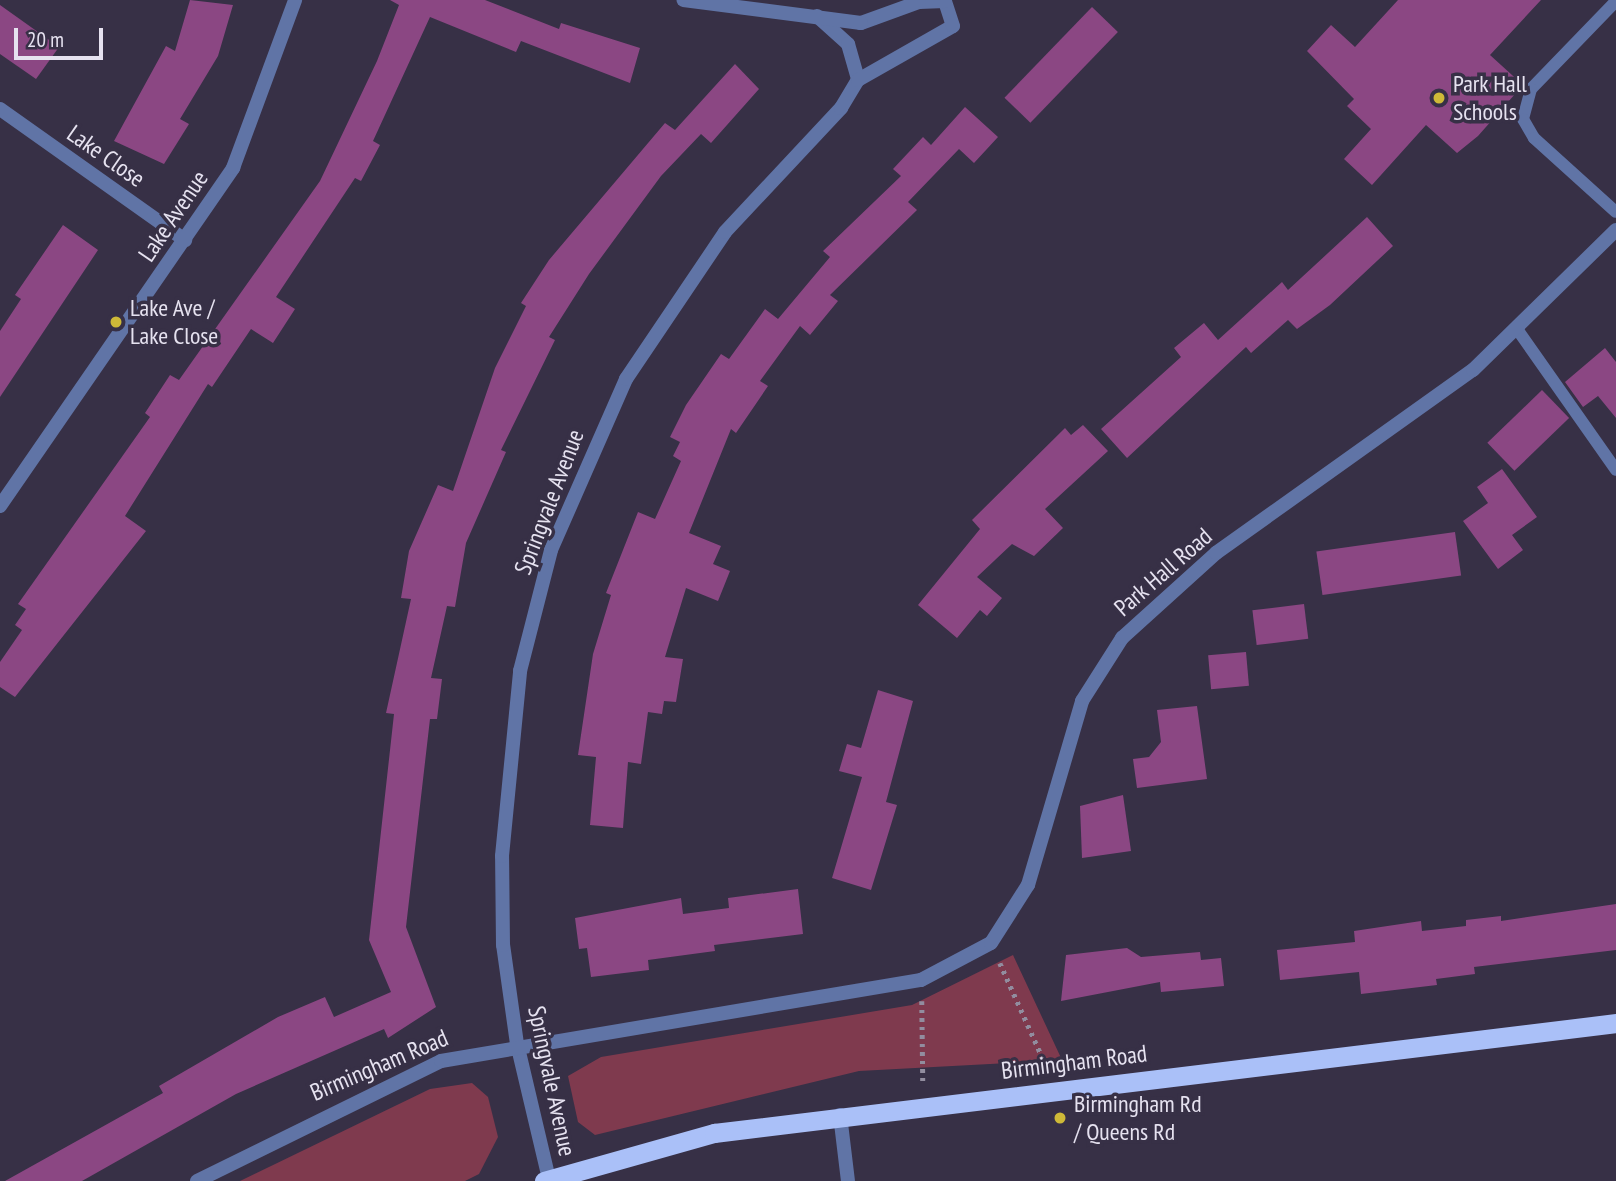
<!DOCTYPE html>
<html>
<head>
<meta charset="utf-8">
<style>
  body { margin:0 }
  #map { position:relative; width:1616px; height:1181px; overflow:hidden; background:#373046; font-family:"PT Sans Narrow",sans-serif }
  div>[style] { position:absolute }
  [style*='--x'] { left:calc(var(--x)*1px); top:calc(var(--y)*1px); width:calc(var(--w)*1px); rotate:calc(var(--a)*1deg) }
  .green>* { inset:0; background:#7f3a4e }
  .building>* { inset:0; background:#8b4783; transform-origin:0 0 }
  .path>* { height:4.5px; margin-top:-2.25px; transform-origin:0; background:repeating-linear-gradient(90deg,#928d9f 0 3.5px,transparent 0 8.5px) }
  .service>* { height:12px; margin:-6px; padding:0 6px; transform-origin:6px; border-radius:6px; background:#6074a6 }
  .minor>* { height:14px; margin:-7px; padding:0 7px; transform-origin:7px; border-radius:7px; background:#6074a6 }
  .trunk>* { height:19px; margin:-9.5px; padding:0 9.5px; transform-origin:9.5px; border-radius:9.5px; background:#aac0f8 }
  .dots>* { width:19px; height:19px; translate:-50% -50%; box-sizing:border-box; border:4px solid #373046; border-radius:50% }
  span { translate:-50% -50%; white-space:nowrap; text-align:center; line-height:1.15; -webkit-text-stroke:7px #373046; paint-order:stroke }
  .poi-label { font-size:24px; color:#e6e2f0 }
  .left { translate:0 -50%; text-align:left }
  .street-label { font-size:24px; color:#e6e2f0 }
  .scale { position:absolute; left:14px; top:28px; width:89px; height:32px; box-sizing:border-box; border:4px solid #e6e2f0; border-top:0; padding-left:9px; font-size:21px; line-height:24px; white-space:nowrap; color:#e6e2f0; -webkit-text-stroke:5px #373046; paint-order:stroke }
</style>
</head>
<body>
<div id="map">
  <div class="green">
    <div style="clip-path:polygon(1013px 955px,1062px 1060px,859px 1071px,595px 1135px,578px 1122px,568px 1076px,601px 1057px,912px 1005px)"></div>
    <div style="clip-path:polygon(472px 1083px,488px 1097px,498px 1137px,479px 1174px,465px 1181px,240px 1181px,430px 1089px)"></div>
  </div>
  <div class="building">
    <div style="clip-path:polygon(190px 0,233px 5px,218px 56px,180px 119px,189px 124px,164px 164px,114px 141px,166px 46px,175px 51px)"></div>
    <div style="clip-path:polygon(390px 0,485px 0,559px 29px,561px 23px,640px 48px,630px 83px,521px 41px,516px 52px,430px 17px,373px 141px,380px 145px,361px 181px,355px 178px,276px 297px,295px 309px,273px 343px,251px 329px,212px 387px,208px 384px,125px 516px,146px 531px,15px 697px,0 687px,0 662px,22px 630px,15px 625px,26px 609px,18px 604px,150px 417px,145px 413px,170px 375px,179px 380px,320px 181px,377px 61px,399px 5px)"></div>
    <div style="clip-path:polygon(1398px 0,1541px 0,1490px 55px,1523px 85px,1478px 136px,1457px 153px,1426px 125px,1372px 185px,1344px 159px,1371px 129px,1347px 106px,1354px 99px,1307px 51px,1331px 25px,1355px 47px)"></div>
    <div style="clip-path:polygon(0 5px,59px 47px,36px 79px,0 54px)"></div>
    <div style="left:1092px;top:7px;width:36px;height:126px;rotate:44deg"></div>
    <div style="clip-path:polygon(735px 64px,759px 89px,711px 143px,701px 134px,661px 176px,589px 274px,549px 337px,555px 340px,501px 450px,506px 452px,466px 543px,455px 607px,447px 606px,431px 678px,442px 679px,437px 719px,430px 719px,406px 927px,436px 1007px,388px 1038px,384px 1029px,236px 1094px,82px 1181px,5px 1181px,163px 1093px,159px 1086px,278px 1017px,325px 997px,334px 1017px,391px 992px,369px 940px,394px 714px,386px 713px,411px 599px,401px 598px,409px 551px,438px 485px,453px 491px,495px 368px,526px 306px,521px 303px,549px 260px,665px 123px,675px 130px)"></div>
    <div style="clip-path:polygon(965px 107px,998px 137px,974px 163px,959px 149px,908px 202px,917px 210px,830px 295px,838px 301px,810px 335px,800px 326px,760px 381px,768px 386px,736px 433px,731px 429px,689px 533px,721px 546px,713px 564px,730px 571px,718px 601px,686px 588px,665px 657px,683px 659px,676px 702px,664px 701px,662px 714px,648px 712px,641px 764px,628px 762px,623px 828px,590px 825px,596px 757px,578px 755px,593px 654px,611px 595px,606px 593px,638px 512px,655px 519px,681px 461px,673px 456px,680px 442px,670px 437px,686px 405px,721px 354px,729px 359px,765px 309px,778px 319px,830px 257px,823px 251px,901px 176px,893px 169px,923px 137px,931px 145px)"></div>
    <div style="clip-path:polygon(1367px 217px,1393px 246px,1330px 305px,1297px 329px,1288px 320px,1251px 353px,1246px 347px,1127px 458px,1101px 429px,1181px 357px,1174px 348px,1204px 323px,1218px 340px,1282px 282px,1288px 290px)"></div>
    <div style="clip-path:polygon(63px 225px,98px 250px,0 397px,0 331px,21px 299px,15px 295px)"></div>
    <div style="clip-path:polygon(1605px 348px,1616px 362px,1616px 418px,1598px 396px,1583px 407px,1565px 382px)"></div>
    <div style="left:1542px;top:390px;width:39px;height:76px;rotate:46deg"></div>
    <div style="clip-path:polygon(1083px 425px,1108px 451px,1045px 509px,1063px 528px,1034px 556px,1012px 544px,977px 577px,1002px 598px,987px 616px,980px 610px,957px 638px,918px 605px,980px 529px,972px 520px,1065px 428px,1071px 435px)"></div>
    <div style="clip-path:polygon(1502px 469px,1537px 517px,1512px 535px,1523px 550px,1498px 569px,1463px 521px,1488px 503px,1477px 487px)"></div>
    <div style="left:1455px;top:532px;width:44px;height:140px;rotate:82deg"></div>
    <div style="left:1304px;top:604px;width:35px;height:52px;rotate:83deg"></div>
    <div style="left:1246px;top:652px;width:34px;height:38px;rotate:85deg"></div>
    <div style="clip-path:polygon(878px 690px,913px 701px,886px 802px,897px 805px,871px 890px,832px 878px,862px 777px,839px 771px,847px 744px,861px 748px)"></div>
    <div style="clip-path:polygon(1197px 706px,1207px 779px,1137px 788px,1133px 759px,1149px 757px,1161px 742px,1157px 710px)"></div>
    <div style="clip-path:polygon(1123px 795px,1131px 851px,1082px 858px,1080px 806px)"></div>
    <div style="clip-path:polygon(798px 889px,803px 934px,714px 945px,715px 951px,648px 960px,649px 970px,591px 977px,587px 948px,579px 949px,575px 918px,681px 898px,683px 914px,729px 908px,728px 898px)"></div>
    <div style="clip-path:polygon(1616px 904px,1616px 950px,1474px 967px,1475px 974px,1436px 979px,1437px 985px,1361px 994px,1359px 972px,1280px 980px,1277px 950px,1355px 942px,1354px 931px,1421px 921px,1422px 931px,1466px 926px,1466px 920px,1501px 916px,1501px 921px)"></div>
    <div style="clip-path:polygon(1127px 948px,1141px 957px,1200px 952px,1201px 960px,1221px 958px,1224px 986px,1161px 992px,1160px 982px,1061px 1001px,1066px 955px)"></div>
  </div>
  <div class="path">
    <div style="--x:1000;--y:963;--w:117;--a:65.8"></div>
    <div style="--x:922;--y:1001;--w:83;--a:89.3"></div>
  </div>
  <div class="service">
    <div style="--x:1616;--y:1;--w:122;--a:134"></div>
    <div style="--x:1531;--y:89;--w:31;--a:105"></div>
    <div style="--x:1523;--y:119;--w:22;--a:60"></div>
    <div style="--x:1534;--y:138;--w:110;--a:42.1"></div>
    <div style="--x:1517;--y:329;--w:172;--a:54.9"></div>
  </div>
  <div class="minor">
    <div style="--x:817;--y:16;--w:42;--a:42.1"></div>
    <div style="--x:848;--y:44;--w:37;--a:74"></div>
    <div style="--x:0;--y:109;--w:227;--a:35.3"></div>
    <div style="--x:0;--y:506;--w:411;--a:-55.4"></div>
    <div style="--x:233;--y:168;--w:179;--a:-69.7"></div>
    <div style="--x:840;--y:1115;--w:66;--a:83.1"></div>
    <div style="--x:549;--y:1179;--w:139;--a:-103.3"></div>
    <div style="--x:517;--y:1044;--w:100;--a:-98"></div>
    <div style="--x:503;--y:945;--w:89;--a:-90.6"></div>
    <div style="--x:502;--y:856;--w:186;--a:-84.4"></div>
    <div style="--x:520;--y:671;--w:125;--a:-75.6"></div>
    <div style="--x:551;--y:550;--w:187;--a:-66.3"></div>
    <div style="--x:626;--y:379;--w:177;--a:-56"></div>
    <div style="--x:725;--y:232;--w:170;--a:-46.9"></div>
    <div style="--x:841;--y:108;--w:33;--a:-59"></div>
    <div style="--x:858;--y:80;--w:109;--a:-29.6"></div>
    <div style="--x:953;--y:26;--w:26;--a:-108"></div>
    <div style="--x:945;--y:1;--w:26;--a:178"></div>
    <div style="--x:919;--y:2;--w:62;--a:160.1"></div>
    <div style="--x:861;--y:23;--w:179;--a:-172.6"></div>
    <div style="--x:197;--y:1181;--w:272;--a:-26.2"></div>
    <div style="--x:441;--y:1061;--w:487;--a:-9.6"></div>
    <div style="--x:921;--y:980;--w:79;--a:-27.9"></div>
    <div style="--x:991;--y:943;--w:69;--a:-57.5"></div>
    <div style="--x:1028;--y:885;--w:192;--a:-73.6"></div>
    <div style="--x:1082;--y:701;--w:75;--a:-57.6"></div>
    <div style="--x:1122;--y:638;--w:127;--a:-42.1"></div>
    <div style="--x:1216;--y:553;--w:315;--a:-35.5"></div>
    <div style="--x:1473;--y:370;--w:200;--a:-44.4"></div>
  </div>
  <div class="trunk">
    <div style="--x:544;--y:1181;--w:177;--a:-15.8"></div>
    <div style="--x:714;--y:1133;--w:909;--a:-6.95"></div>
  </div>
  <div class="dots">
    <div style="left:1439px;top:98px;background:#ceb938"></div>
    <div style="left:116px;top:322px;background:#ceb938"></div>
    <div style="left:1060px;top:1118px;background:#ceb938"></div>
  </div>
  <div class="poi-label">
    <span class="left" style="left:1453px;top:98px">Park Hall<br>Schools</span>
    <span class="left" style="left:130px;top:322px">Lake Ave /<br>Lake Close</span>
    <span class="left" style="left:1074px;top:1118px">Birmingham Rd<br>/ Queens Rd</span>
  </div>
  <div class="street-label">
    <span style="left:106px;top:156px;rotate:35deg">Lake Close</span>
    <span style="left:173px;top:216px;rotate:-56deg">Lake Avenue</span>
    <span style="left:549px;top:502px;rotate:-69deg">Springvale Avenue</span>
    <span style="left:1163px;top:572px;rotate:-41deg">Park Hall Road</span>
    <span style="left:1074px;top:1062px;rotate:-7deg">Birmingham Road</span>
    <span style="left:379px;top:1065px;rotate:-23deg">Birmingham Road</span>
    <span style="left:552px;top:1081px;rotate:78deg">Springvale Avenue</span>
  </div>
  <div class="scale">20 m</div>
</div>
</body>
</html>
